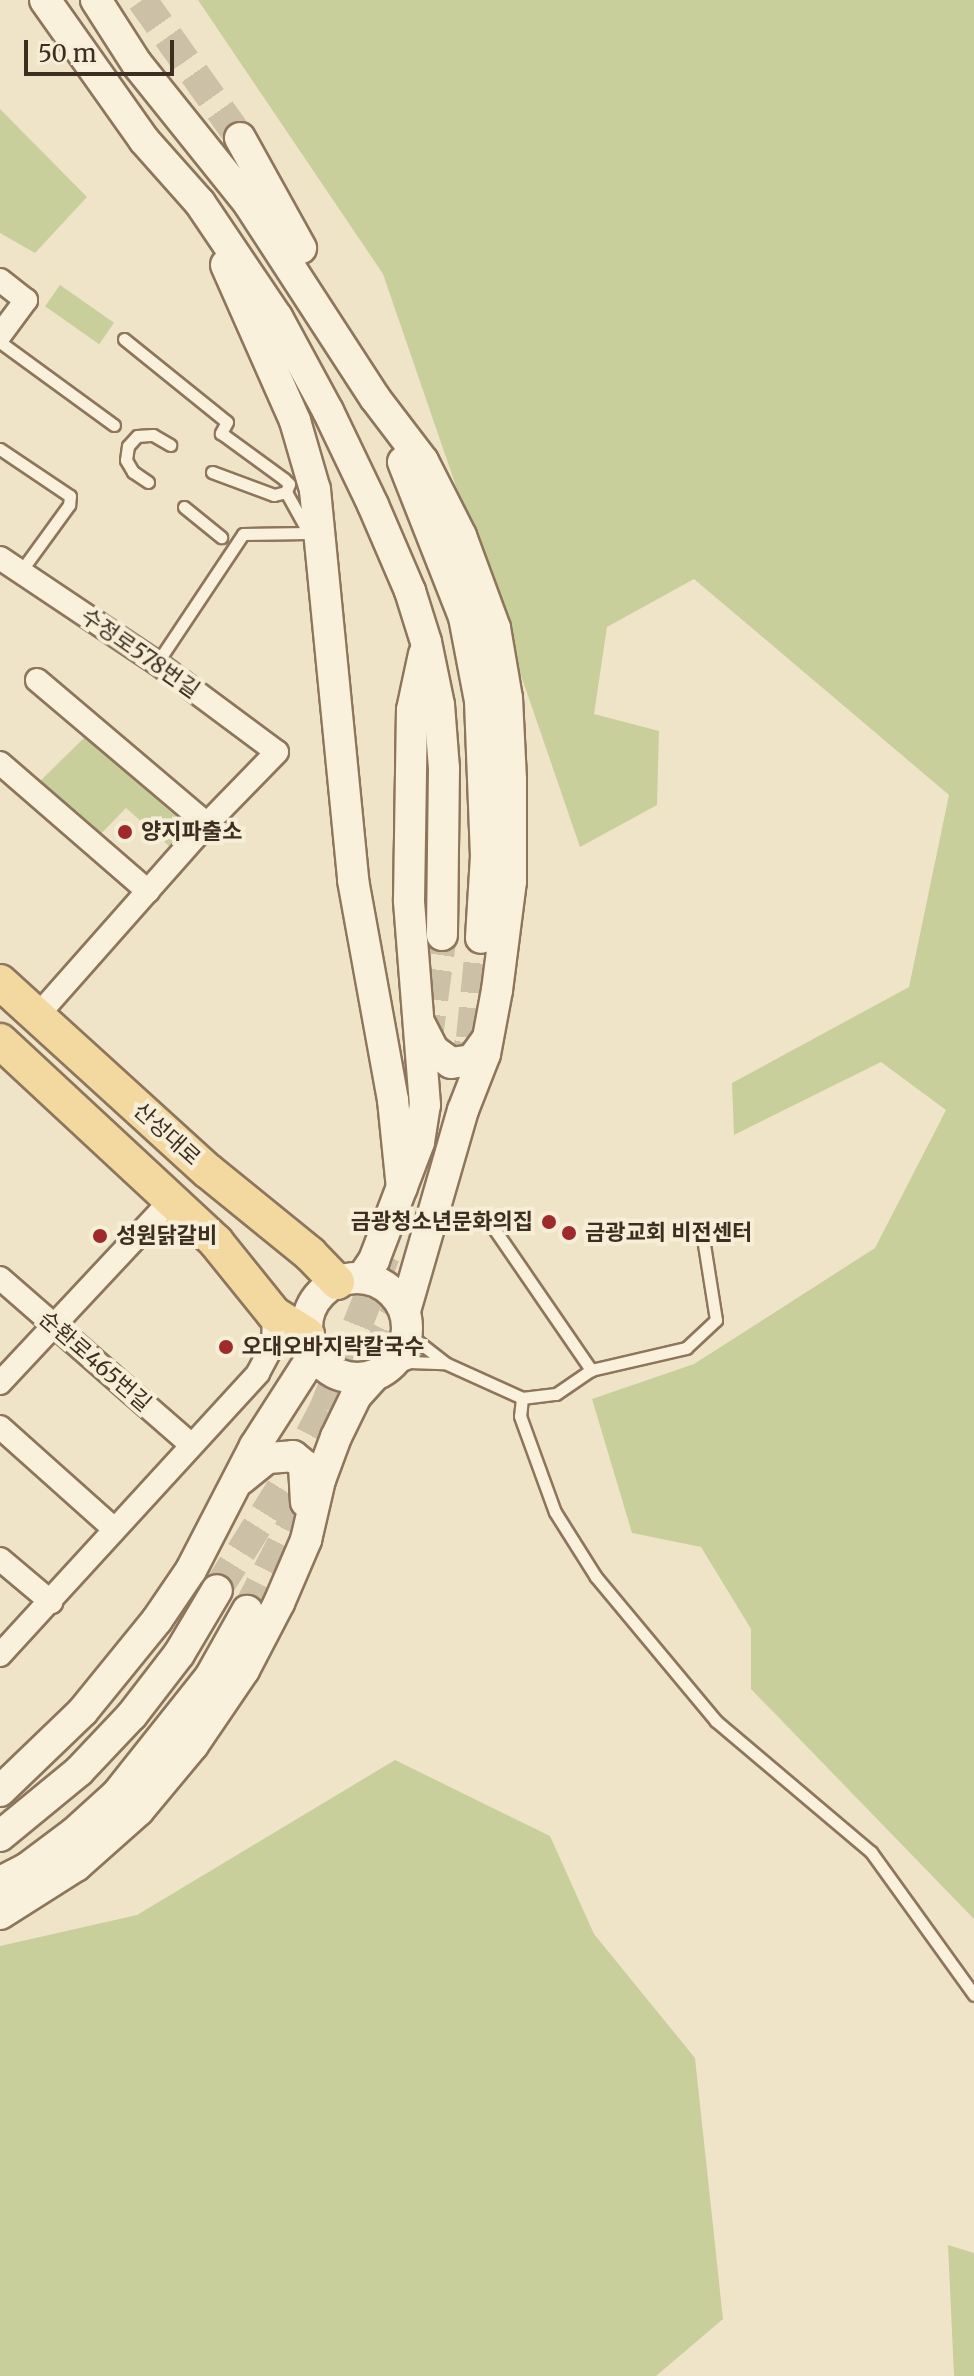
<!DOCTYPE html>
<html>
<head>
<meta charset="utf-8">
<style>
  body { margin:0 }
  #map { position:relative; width:974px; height:2376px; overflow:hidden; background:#f0e4c8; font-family:Merriweather,"Noto Sans KR",serif }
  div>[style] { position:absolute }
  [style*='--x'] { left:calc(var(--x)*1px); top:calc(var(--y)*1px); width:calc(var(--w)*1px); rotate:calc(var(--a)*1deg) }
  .green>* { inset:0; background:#c9cf9b; transform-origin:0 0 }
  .secondary-tunnel>* { height:30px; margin-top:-15px; transform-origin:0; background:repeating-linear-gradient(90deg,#ccc0a6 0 30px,transparent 0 45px) }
  .roads { filter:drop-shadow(2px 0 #8d765c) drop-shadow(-2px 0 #8d765c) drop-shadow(0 2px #8d765c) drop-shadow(0 -2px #8d765c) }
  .service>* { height:11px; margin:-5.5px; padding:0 5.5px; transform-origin:5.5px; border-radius:5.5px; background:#faf1dc }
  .minor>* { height:22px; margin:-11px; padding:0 11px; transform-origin:11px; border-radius:11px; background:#faf1dc }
  .secondary>* { height:30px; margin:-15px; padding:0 15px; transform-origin:15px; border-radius:15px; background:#faf1dc }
  .secondary>.ring { margin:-15px; padding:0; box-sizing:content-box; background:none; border:30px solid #faf1dc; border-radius:50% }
  .primary>* { height:34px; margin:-17px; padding:0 17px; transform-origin:17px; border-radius:17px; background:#f3d9a0 }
  .dots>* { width:22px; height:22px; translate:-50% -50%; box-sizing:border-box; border:4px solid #f7eed8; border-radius:50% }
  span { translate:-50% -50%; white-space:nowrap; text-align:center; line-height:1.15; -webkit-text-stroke:8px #f7eed8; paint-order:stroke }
  .street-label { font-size:22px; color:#3d2e20 }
  .poi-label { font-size:22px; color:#3d2e20; font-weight:700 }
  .left { translate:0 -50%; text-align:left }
  .right { translate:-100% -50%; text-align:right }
  .scale { position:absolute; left:24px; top:40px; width:150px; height:36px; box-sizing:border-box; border:4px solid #3d2e20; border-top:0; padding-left:10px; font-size:24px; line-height:28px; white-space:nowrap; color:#3d2e20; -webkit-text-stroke:6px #f7eed8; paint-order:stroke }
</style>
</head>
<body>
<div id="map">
  <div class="green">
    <div style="clip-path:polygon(198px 0,974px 0,974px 1919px,751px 1689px,751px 1629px,701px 1547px,632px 1533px,592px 1399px,694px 1364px,875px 1248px,946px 1110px,881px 1062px,734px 1135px,732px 1083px,909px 987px,949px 795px,694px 579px,607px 627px,594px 714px,659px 731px,657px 805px,580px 847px,383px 274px)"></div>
    <div style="clip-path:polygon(0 109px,87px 197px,35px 253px,0 233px)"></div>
    <div style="left:60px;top:285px;width:66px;height:26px;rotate:35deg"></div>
    <div style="clip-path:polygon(85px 737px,186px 825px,169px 846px,126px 808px,97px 838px,35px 786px)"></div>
    <div style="clip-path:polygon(395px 1760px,550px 1836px,594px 1934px,695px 2058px,723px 2319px,656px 2376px,0 2376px,0 1946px,137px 1915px)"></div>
    <div style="clip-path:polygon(948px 2245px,974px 2253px,974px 2376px,954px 2376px)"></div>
  </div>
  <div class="secondary-tunnel">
    <div style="--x:142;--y:0;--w:169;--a:54.6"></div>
    <div style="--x:427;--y:1044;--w:110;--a:-82.2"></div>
    <div style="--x:462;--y:1073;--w:36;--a:-76"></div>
    <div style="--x:471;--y:1038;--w:100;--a:-84.3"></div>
    <div style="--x:356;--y:1399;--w:128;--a:-65.6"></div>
    <div style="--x:217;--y:1590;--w:136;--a:-57.9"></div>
    <div style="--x:289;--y:1475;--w:75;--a:-62.1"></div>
    <div style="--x:324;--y:1409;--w:170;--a:-68.3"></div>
    <div style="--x:247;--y:1611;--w:146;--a:-62.7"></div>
  </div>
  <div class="roads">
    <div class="service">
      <div style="--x:124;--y:339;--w:132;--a:38.9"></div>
      <div style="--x:227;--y:422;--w:13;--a:119"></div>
      <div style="--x:221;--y:433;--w:78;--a:36.1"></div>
      <div style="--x:284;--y:479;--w:7;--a:45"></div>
      <div style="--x:289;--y:484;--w:9;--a:111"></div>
      <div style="--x:0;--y:342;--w:141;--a:36.1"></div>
      <div style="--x:0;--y:449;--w:84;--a:33.9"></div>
      <div style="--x:70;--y:496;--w:9;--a:96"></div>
      <div style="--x:69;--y:505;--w:82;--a:126"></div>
      <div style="--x:212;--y:472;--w:66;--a:20.4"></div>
      <div style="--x:274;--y:495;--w:12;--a:-14"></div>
      <div style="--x:286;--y:492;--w:43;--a:61.1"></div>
      <div style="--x:148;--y:482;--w:18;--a:-146"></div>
      <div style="--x:133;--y:472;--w:14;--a:-120"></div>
      <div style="--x:126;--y:460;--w:14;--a:-82"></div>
      <div style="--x:128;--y:446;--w:13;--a:-48"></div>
      <div style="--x:137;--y:436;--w:16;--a:-4"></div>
      <div style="--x:153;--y:435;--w:20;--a:30"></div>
      <div style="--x:184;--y:507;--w:48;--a:39"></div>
      <div style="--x:157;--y:663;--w:155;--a:-56.3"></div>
      <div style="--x:243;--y:534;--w:65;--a:-0.9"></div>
      <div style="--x:486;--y:1217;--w:186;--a:55.5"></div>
      <div style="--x:408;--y:1327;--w:15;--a:58"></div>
      <div style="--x:416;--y:1340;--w:37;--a:38"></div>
      <div style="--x:445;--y:1363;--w:85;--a:24.4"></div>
      <div style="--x:522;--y:1398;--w:18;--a:96"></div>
      <div style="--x:520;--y:1416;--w:102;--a:70"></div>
      <div style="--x:555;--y:1512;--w:77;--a:57.8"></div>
      <div style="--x:596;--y:1577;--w:187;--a:50.2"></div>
      <div style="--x:716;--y:1721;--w:203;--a:40.2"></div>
      <div style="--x:871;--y:1852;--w:176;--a:54.2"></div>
      <div style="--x:381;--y:1373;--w:30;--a:-21"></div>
      <div style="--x:409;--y:1362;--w:35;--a:2"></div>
      <div style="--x:522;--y:1398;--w:34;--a:-7"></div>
      <div style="--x:556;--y:1394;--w:42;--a:-34.4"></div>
      <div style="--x:591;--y:1370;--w:98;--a:-13"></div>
      <div style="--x:686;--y:1348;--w:41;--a:-43"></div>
      <div style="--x:716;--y:1320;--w:83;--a:-99"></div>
    </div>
    <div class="minor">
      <div style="--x:0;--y:280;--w:33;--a:38"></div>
      <div style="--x:26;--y:300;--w:44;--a:126.6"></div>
      <div style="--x:0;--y:558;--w:189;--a:33.8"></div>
      <div style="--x:157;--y:663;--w:149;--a:36.6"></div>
      <div style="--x:277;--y:752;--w:100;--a:134.2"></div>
      <div style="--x:207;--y:824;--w:255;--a:131.5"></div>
      <div style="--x:37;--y:680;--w:223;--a:40.3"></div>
      <div style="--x:0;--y:763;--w:196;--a:40.9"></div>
      <div style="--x:0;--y:1278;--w:252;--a:41.1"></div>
      <div style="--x:0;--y:1383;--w:252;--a:-46.9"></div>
      <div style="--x:0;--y:1427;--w:152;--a:41.8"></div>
      <div style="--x:0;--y:1559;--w:67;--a:40.1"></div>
      <div style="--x:0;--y:1655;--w:382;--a:-47.5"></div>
      <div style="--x:258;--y:1373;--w:32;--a:-62"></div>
      <div style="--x:273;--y:1345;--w:31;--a:-88"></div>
    </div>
    <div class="secondary">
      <div style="--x:45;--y:0;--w:171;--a:54.7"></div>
      <div style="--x:144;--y:140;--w:84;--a:48.4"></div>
      <div style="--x:200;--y:203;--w:138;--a:56"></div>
      <div style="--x:277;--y:317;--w:107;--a:61.5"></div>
      <div style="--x:328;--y:411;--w:104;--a:64.4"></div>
      <div style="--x:373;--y:505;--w:94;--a:66.7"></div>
      <div style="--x:410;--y:591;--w:53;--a:72.6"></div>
      <div style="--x:426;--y:642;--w:64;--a:78.3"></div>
      <div style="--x:439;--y:705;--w:63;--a:85.5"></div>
      <div style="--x:444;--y:768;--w:167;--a:90.7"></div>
      <div style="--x:96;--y:0;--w:76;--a:57.4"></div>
      <div style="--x:137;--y:64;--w:179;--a:51.3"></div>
      <div style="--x:249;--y:204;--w:231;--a:57"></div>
      <div style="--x:375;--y:398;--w:79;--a:52.7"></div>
      <div style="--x:423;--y:461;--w:84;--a:63.1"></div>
      <div style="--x:461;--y:536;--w:98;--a:69.7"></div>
      <div style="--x:495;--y:628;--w:71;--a:80.3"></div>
      <div style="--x:507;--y:698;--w:82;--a:87.2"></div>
      <div style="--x:511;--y:780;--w:101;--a:90"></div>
      <div style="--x:511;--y:881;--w:110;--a:97.3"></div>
      <div style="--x:497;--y:990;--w:65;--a:100.6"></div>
      <div style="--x:485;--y:1054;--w:60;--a:111.4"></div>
      <div style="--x:463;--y:1110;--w:209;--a:106.1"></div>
      <div style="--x:240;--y:138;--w:126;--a:61"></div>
      <div style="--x:226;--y:265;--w:171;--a:66.1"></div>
      <div style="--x:295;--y:421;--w:72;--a:73.8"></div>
      <div style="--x:315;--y:490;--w:392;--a:84.4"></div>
      <div style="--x:353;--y:880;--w:224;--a:79.7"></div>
      <div style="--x:393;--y:1100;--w:88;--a:84.2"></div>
      <div style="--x:403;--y:462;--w:167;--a:68.5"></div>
      <div style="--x:464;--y:617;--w:86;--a:79.2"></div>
      <div style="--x:480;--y:701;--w:155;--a:87.8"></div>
      <div style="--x:486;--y:856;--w:82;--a:93.5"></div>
      <div style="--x:421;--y:1026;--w:27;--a:63"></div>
      <div style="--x:433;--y:1050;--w:22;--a:36"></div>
      <div style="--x:451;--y:1063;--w:21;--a:-8"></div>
      <div style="--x:472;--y:1060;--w:26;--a:-54"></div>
      <div class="ring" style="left:307px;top:1278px;width:70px;height:70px"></div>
      <div style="--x:362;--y:1278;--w:22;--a:-56"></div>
      <div style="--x:374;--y:1260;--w:126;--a:-69.1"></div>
      <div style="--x:419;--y:1142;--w:37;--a:-81"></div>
      <div style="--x:425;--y:1105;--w:206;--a:-94.5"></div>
      <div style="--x:409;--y:900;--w:190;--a:-89.1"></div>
      <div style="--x:412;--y:710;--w:57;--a:-77.9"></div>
      <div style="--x:241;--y:1479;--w:33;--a:-39"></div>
      <div style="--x:267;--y:1458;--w:26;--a:-4"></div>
      <div style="--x:293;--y:1456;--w:14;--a:39"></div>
      <div style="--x:304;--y:1465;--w:37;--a:87"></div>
      <div style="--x:0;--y:1791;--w:115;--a:-43.9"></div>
      <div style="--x:83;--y:1711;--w:117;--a:-50.9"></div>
      <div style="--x:157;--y:1620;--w:60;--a:-55.8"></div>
      <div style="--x:191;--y:1570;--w:140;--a:-62.7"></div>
      <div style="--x:255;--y:1446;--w:109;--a:-57.3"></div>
      <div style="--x:0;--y:1836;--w:102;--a:-39.4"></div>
      <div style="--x:79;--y:1771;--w:77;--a:-46.6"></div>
      <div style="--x:132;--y:1715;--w:77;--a:-52.4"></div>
      <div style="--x:179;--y:1654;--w:74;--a:-59.3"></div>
      <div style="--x:0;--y:1882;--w:29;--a:-27"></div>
      <div style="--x:26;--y:1869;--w:60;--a:-36.9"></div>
      <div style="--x:74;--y:1833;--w:58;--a:-42.2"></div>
      <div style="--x:117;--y:1794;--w:149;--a:-51.5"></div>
      <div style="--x:210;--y:1677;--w:76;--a:-60.7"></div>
      <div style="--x:0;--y:1914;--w:90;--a:-32.3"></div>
      <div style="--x:76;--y:1866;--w:84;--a:-41.6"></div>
      <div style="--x:139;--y:1810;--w:85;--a:-50.3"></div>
      <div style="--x:193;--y:1745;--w:91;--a:-55.8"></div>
      <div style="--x:244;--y:1670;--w:76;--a:-62.4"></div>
      <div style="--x:279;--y:1603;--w:69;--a:-66.8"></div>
      <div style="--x:306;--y:1540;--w:62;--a:-76.9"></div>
      <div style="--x:320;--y:1480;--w:46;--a:-69.6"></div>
      <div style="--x:336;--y:1437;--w:46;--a:-64"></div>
      <div style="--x:356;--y:1396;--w:25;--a:-48"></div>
    </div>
    <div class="primary">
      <div style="--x:0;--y:982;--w:281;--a:42.3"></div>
      <div style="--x:208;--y:1171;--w:132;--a:39.1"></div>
      <div style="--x:310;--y:1254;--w:39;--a:46"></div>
      <div style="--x:0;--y:1041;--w:295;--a:42.9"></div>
      <div style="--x:216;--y:1242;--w:92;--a:51.1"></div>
      <div style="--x:274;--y:1314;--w:39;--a:32"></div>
    </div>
  </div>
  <div class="dots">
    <div style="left:125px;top:832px;background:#9e2a2b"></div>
    <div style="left:549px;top:1222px;background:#9e2a2b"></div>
    <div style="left:569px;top:1233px;background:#9e2a2b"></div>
    <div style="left:100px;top:1236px;background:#9e2a2b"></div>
    <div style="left:226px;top:1347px;background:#9e2a2b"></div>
  </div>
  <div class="street-label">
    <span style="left:140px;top:653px;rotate:35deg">수정로578번길</span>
    <span style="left:167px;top:1134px;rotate:42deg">산성대로</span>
    <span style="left:95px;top:1361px;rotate:41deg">순환로465번길</span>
  </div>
  <div class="poi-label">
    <span class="left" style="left:141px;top:832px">양지파출소</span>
    <span class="right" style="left:533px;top:1222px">금광청소년문화의집</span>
    <span class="left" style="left:585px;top:1233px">금광교회 비전센터</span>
    <span class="left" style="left:116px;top:1236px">성원닭갈비</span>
    <span class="left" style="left:242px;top:1347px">오대오바지락칼국수</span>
  </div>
  <div class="scale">50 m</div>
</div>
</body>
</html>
